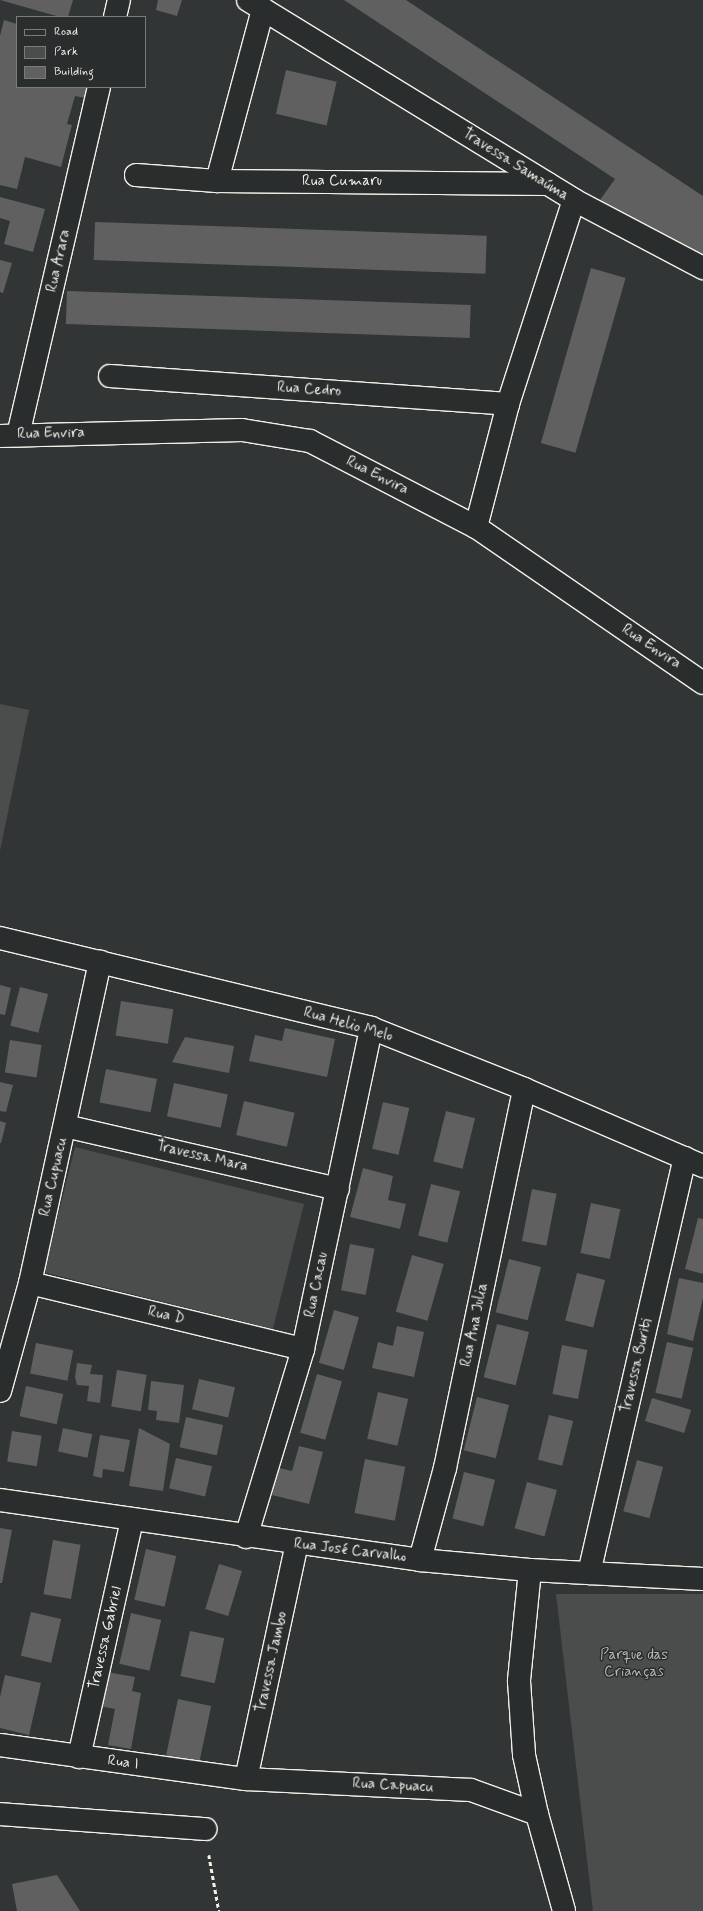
<!DOCTYPE html>
<html>
<head>
<meta charset="utf-8">
<style>
  body { margin:0 }
  #map { position:relative; width:703px; height:1911px; overflow:hidden; background:#323535; font-family:Mynerve,sans-serif }
  div>[style] { position:absolute }
  [style*='--x'] { left:calc(var(--x)*1px); top:calc(var(--y)*1px); width:calc(var(--w)*1px); rotate:calc(var(--a)*1deg) }
  .green>* { inset:0; background:#4b4d4c; transform-origin:0 0 }
  .building>* { inset:0; background:#5f605f; transform-origin:0 0 }
  .path>* { height:2.5px; margin-top:-1.25px; transform-origin:0; background:repeating-linear-gradient(90deg,#f4f1e8 0 4px,transparent 0 7px) }
  .roads { filter:drop-shadow(1px 0 #f4f1e8) drop-shadow(-1px 0 #f4f1e8) drop-shadow(0 1px #f4f1e8) drop-shadow(0 -1px #f4f1e8) }
  .street>* { height:22px; margin:-11px; padding:0 11px; transform-origin:11px; border-radius:11px; background:#2a2d2e }
  span { translate:-50% -50%; white-space:nowrap; text-align:center; line-height:1.15; -webkit-text-stroke:3px #2a2d2e; paint-order:stroke }
  .street-label { font-size:15px; color:#f4f1e8 }
  .park-label { font-size:15px; color:#b9b8b1 }
  .legend { position:absolute; left:16px; top:16px; width:130px; height:72px; box-sizing:border-box; background:#2a2d2e; border:1px solid #7b7b78; margin:0; padding:5px 7px; list-style:none; font-size:12px; color:#f4f1e8 }
  .legend li { display:flex; align-items:center; gap:8px; height:20px }
  .legend b { width:20px; border:1px solid #7b7b78 }
</style>
</head>
<body>
<div id="map">
  <div class="green">
    <div style="clip-path:polygon(0 704px,29px 710px,0 851px)"></div>
    <div style="left:75px;top:1147px;width:236px;height:129px;rotate:14deg"></div>
    <div style="clip-path:polygon(556px 1594px,703px 1594px,703px 1911px,593px 1911px)"></div>
  </div>
  <div class="building">
    <div style="clip-path:polygon(0 0,73px 0,68px 17px,60px 17px)"></div>
    <div style="clip-path:polygon(158px 0,182px 0,177px 16px,156px 10px)"></div>
    <div style="clip-path:polygon(344px 0,406px 0,703px 196px,703px 268px,600px 200px,615px 179px)"></div>
    <div style="clip-path:polygon(4px 20px,17px 24px,17px 87px,88px 87px,85px 98px,75px 96px,67px 124px,72px 125px,61px 167px,25px 157px,17px 189px,0 185px,0 36px)"></div>
    <div style="left:286px;top:70px;width:52px;height:45px;rotate:13deg"></div>
    <div style="clip-path:polygon(0 197px,45px 209px,33px 252px,4px 244px,10px 221px,0 218px)"></div>
    <div style="left:95px;top:222px;width:392px;height:38px;rotate:2deg"></div>
    <div style="clip-path:polygon(0 260px,12px 263px,3px 293px,0 292px)"></div>
    <div style="left:591px;top:268px;width:36px;height:182px;rotate:16deg"></div>
    <div style="left:67px;top:291px;width:404px;height:33px;rotate:2deg"></div>
    <div style="clip-path:polygon(0 985px,11px 988px,5px 1015px,0 1014px)"></div>
    <div style="left:20px;top:987px;width:29px;height:40px;rotate:14deg"></div>
    <div style="left:121px;top:1001px;width:53px;height:35px;rotate:9deg"></div>
    <div style="clip-path:polygon(285px 1028px,335px 1039px,327px 1077px,249px 1061px,255px 1035px,282px 1041px)"></div>
    <div style="clip-path:polygon(185px 1037px,234px 1046px,229px 1073px,172px 1062px)"></div>
    <div style="left:10px;top:1040px;width:32px;height:33px;rotate:9deg"></div>
    <div style="left:106px;top:1069px;width:52px;height:34px;rotate:11deg"></div>
    <div style="clip-path:polygon(0 1082px,13px 1085px,6px 1112px,0 1111px)"></div>
    <div style="left:174px;top:1083px;width:55px;height:34px;rotate:12deg"></div>
    <div style="left:244px;top:1101px;width:52px;height:35px;rotate:13deg"></div>
    <div style="left:383px;top:1102px;width:27px;height:48px;rotate:13deg"></div>
    <div style="left:446px;top:1111px;width:30px;height:52px;rotate:14deg"></div>
    <div style="clip-path:polygon(0 1121px,6px 1123px,1px 1143px,0 1143px)"></div>
    <div style="clip-path:polygon(363px 1168px,393px 1176px,388px 1200px,406px 1204px,400px 1229px,350px 1217px)"></div>
    <div style="left:431px;top:1184px;width:30px;height:53px;rotate:14deg"></div>
    <div style="left:532px;top:1189px;width:25px;height:53px;rotate:11deg"></div>
    <div style="left:591px;top:1203px;width:30px;height:51px;rotate:12deg"></div>
    <div style="clip-path:polygon(698px 1218px,703px 1219px,703px 1274px,685px 1269px)"></div>
    <div style="left:350px;top:1244px;width:25px;height:47px;rotate:11deg"></div>
    <div style="left:412px;top:1255px;width:33px;height:59px;rotate:16deg"></div>
    <div style="left:509px;top:1259px;width:33px;height:55px;rotate:14deg"></div>
    <div style="left:577px;top:1273px;width:29px;height:49px;rotate:14deg"></div>
    <div style="clip-path:polygon(679px 1278px,703px 1283px,703px 1298px,693px 1341px,667px 1334px)"></div>
    <div style="left:334px;top:1310px;width:26px;height:55px;rotate:16deg"></div>
    <div style="left:497px;top:1324px;width:33px;height:55px;rotate:14deg"></div>
    <div style="clip-path:polygon(397px 1326px,424px 1332px,414px 1377px,372px 1368px,378px 1342px,393px 1346px)"></div>
    <div style="left:667px;top:1342px;width:27px;height:52px;rotate:13deg"></div>
    <div style="left:36px;top:1343px;width:38px;height:31px;rotate:11deg"></div>
    <div style="left:562px;top:1345px;width:26px;height:50px;rotate:11deg"></div>
    <div style="clip-path:polygon(77px 1363px,92px 1365px,90px 1374px,103px 1375px,100px 1403px,87px 1401px,89px 1386px,77px 1385px,75px 1377px)"></div>
    <div style="left:117px;top:1370px;width:30px;height:37px;rotate:9deg"></div>
    <div style="left:317px;top:1374px;width:26px;height:61px;rotate:16deg"></div>
    <div style="left:199px;top:1379px;width:37px;height:31px;rotate:13deg"></div>
    <div style="clip-path:polygon(151px 1381px,184px 1385px,179px 1423px,156px 1420px,157px 1411px,148px 1410px)"></div>
    <div style="left:26px;top:1386px;width:38px;height:31px;rotate:12deg"></div>
    <div style="left:378px;top:1392px;width:31px;height:48px;rotate:13deg"></div>
    <div style="left:477px;top:1397px;width:33px;height:55px;rotate:14deg"></div>
    <div style="left:652px;top:1398px;width:41px;height:24px;rotate:17deg"></div>
    <div style="left:549px;top:1415px;width:25px;height:46px;rotate:14deg"></div>
    <div style="left:186px;top:1417px;width:38px;height:31px;rotate:12deg"></div>
    <div style="left:63px;top:1428px;width:30px;height:24px;rotate:12deg"></div>
    <div style="clip-path:polygon(139px 1428px,170px 1444px,163px 1491px,129px 1486px)"></div>
    <div style="left:12px;top:1431px;width:30px;height:31px;rotate:9deg"></div>
    <div style="clip-path:polygon(100px 1435px,130px 1440px,124px 1472px,103px 1469px,102px 1478px,93px 1476px)"></div>
    <div style="clip-path:polygon(299px 1446px,323px 1452px,309px 1504px,272px 1495px,279px 1468px,292px 1471px)"></div>
    <div style="left:176px;top:1458px;width:37px;height:31px;rotate:13deg"></div>
    <div style="left:365px;top:1459px;width:41px;height:55px;rotate:11deg"></div>
    <div style="left:637px;top:1460px;width:27px;height:53px;rotate:15deg"></div>
    <div style="left:464px;top:1472px;width:32px;height:48px;rotate:14deg"></div>
    <div style="left:527px;top:1482px;width:31px;height:48px;rotate:15deg"></div>
    <div style="clip-path:polygon(0 1528px,12px 1530px,2px 1583px,0 1583px)"></div>
    <div style="left:53px;top:1540px;width:28px;height:55px;rotate:10deg"></div>
    <div style="left:146px;top:1549px;width:31px;height:52px;rotate:13deg"></div>
    <div style="left:219px;top:1564px;width:24px;height:47px;rotate:17deg"></div>
    <div style="left:31px;top:1612px;width:31px;height:45px;rotate:13deg"></div>
    <div style="left:131px;top:1613px;width:31px;height:52px;rotate:13deg"></div>
    <div style="left:190px;top:1631px;width:35px;height:46px;rotate:12deg"></div>
    <div style="clip-path:polygon(101px 1671px,135px 1677px,132px 1691px,141px 1693px,131px 1749px,108px 1745px,115px 1709px,94px 1705px)"></div>
    <div style="clip-path:polygon(5px 1675px,41px 1683px,29px 1735px,0 1728px,0 1697px)"></div>
    <div style="left:178px;top:1699px;width:34px;height:61px;rotate:12deg"></div>
    <div style="clip-path:polygon(57px 1875px,80px 1911px,17px 1911px,12px 1884px)"></div>
  </div>
  <div class="path">
    <div style="--x:209;--y:1855;--w:57;--a:79.9"></div>
  </div>
  <div class="roads">
    <div class="street">
      <div style="--x:248;--y:0;--w:382;--a:31.5"></div>
      <div style="--x:574;--y:200;--w:146;--a:27.8"></div>
      <div style="--x:115;--y:17;--w:17;--a:-77"></div>
      <div style="--x:136;--y:175;--w:81;--a:4.2"></div>
      <div style="--x:217;--y:181;--w:331;--a:0.5"></div>
      <div style="--x:217;--y:181;--w:178;--a:-75"></div>
      <div style="--x:110;--y:376;--w:399;--a:4"></div>
      <div style="--x:18;--y:435;--w:357;--a:-76.9"></div>
      <div style="--x:0;--y:436;--w:242;--a:-1.4"></div>
      <div style="--x:242;--y:430;--w:69;--a:9.2"></div>
      <div style="--x:310;--y:441;--w:187;--a:27.4"></div>
      <div style="--x:476;--y:527;--w:275;--a:34.5"></div>
      <div style="--x:476;--y:527;--w:127;--a:-75.4"></div>
      <div style="--x:508;--y:404;--w:214;--a:-72.1"></div>
      <div style="--x:0;--y:938;--w:382;--a:13.6"></div>
      <div style="--x:371;--y:1028;--w:165;--a:21.7"></div>
      <div style="--x:524;--y:1089;--w:195;--a:23.3"></div>
      <div style="--x:65;--y:1126;--w:280;--a:13"></div>
      <div style="--x:30;--y:1283;--w:281;--a:13.6"></div>
      <div style="--x:0;--y:1391;--w:112;--a:-74.5"></div>
      <div style="--x:30;--y:1283;--w:329;--a:-77.7"></div>
      <div style="--x:0;--y:1500;--w:424;--a:8.1"></div>
      <div style="--x:420;--y:1560;--w:110;--a:5.2"></div>
      <div style="--x:530;--y:1570;--w:173;--a:3"></div>
      <div style="--x:246;--y:1537;--w:196;--a:-73.1"></div>
      <div style="--x:303;--y:1349;--w:328;--a:-78"></div>
      <div style="--x:420;--y:1560;--w:95;--a:-74.8"></div>
      <div style="--x:445;--y:1468;--w:387;--a:-78.2"></div>
      <div style="--x:530;--y:1570;--w:112;--a:95.7"></div>
      <div style="--x:519;--y:1681;--w:74;--a:86.1"></div>
      <div style="--x:524;--y:1755;--w:60;--a:77.6"></div>
      <div style="--x:537;--y:1814;--w:101;--a:74.4"></div>
      <div style="--x:589;--y:1573;--w:426;--a:-77"></div>
      <div style="--x:0;--y:1745;--w:248;--a:7.9"></div>
      <div style="--x:246;--y:1779;--w:225;--a:2.8"></div>
      <div style="--x:471;--y:1790;--w:70;--a:20"></div>
      <div style="--x:79;--y:1757;--w:243;--a:-77.4"></div>
      <div style="--x:246;--y:1779;--w:240;--a:-77.8"></div>
      <div style="--x:0;--y:1814;--w:206;--a:4.2"></div>
    </div>
  </div>
  <div class="street-label">
    <span style="left:515px;top:165px;rotate:32deg">Travessa Samaúma</span>
    <span style="left:342px;top:182px">Rua Cumaru</span>
    <span style="left:59px;top:261px;rotate:-77deg">Rua Arara</span>
    <span style="left:309px;top:390px;rotate:4deg">Rua Cedro</span>
    <span style="left:51px;top:434px;rotate:-1deg">Rua Envira</span>
    <span style="left:377px;top:476px;rotate:27deg">Rua Envira</span>
    <span style="left:651px;top:647px;rotate:34deg">Rua Envira</span>
    <span style="left:348px;top:1025px;rotate:16deg">Rua Helio Melo</span>
    <span style="left:202px;top:1157px;rotate:13deg">Travessa Mara</span>
    <span style="left:54px;top:1177px;rotate:-77deg">Rua Cupuacu</span>
    <span style="left:317px;top:1285px;rotate:-78deg">Rua Cacau</span>
    <span style="left:166px;top:1316px;rotate:14deg">Rua D</span>
    <span style="left:475px;top:1325px;rotate:-78deg">Rua Ana Julia</span>
    <span style="left:637px;top:1366px;rotate:-77deg">Travessa Buriti</span>
    <span style="left:350px;top:1551px;rotate:7deg">Rua José Carvalho</span>
    <span style="left:106px;top:1638px;rotate:-77deg">Travessa Gabriel</span>
    <span style="left:272px;top:1662px;rotate:-78deg">Travessa Jambo</span>
    <span style="left:123px;top:1763px;rotate:8deg">Rua I</span>
    <span style="left:393px;top:1786px;rotate:3deg">Rua Capuacu</span>
  </div>
  <div class="park-label">
    <span style="left:634px;top:1664px">Parque das<br>Crianças</span>
  </div>
  <ul class="legend">
  <li><b style="height:5px;background:#2a2d2e"></b>Road</li>
  <li><b style="height:11px;background:#4b4d4c"></b>Park</li>
  <li><b style="height:11px;background:#5f605f"></b>Building</li>
  </ul>
</div>
</body>
</html>
